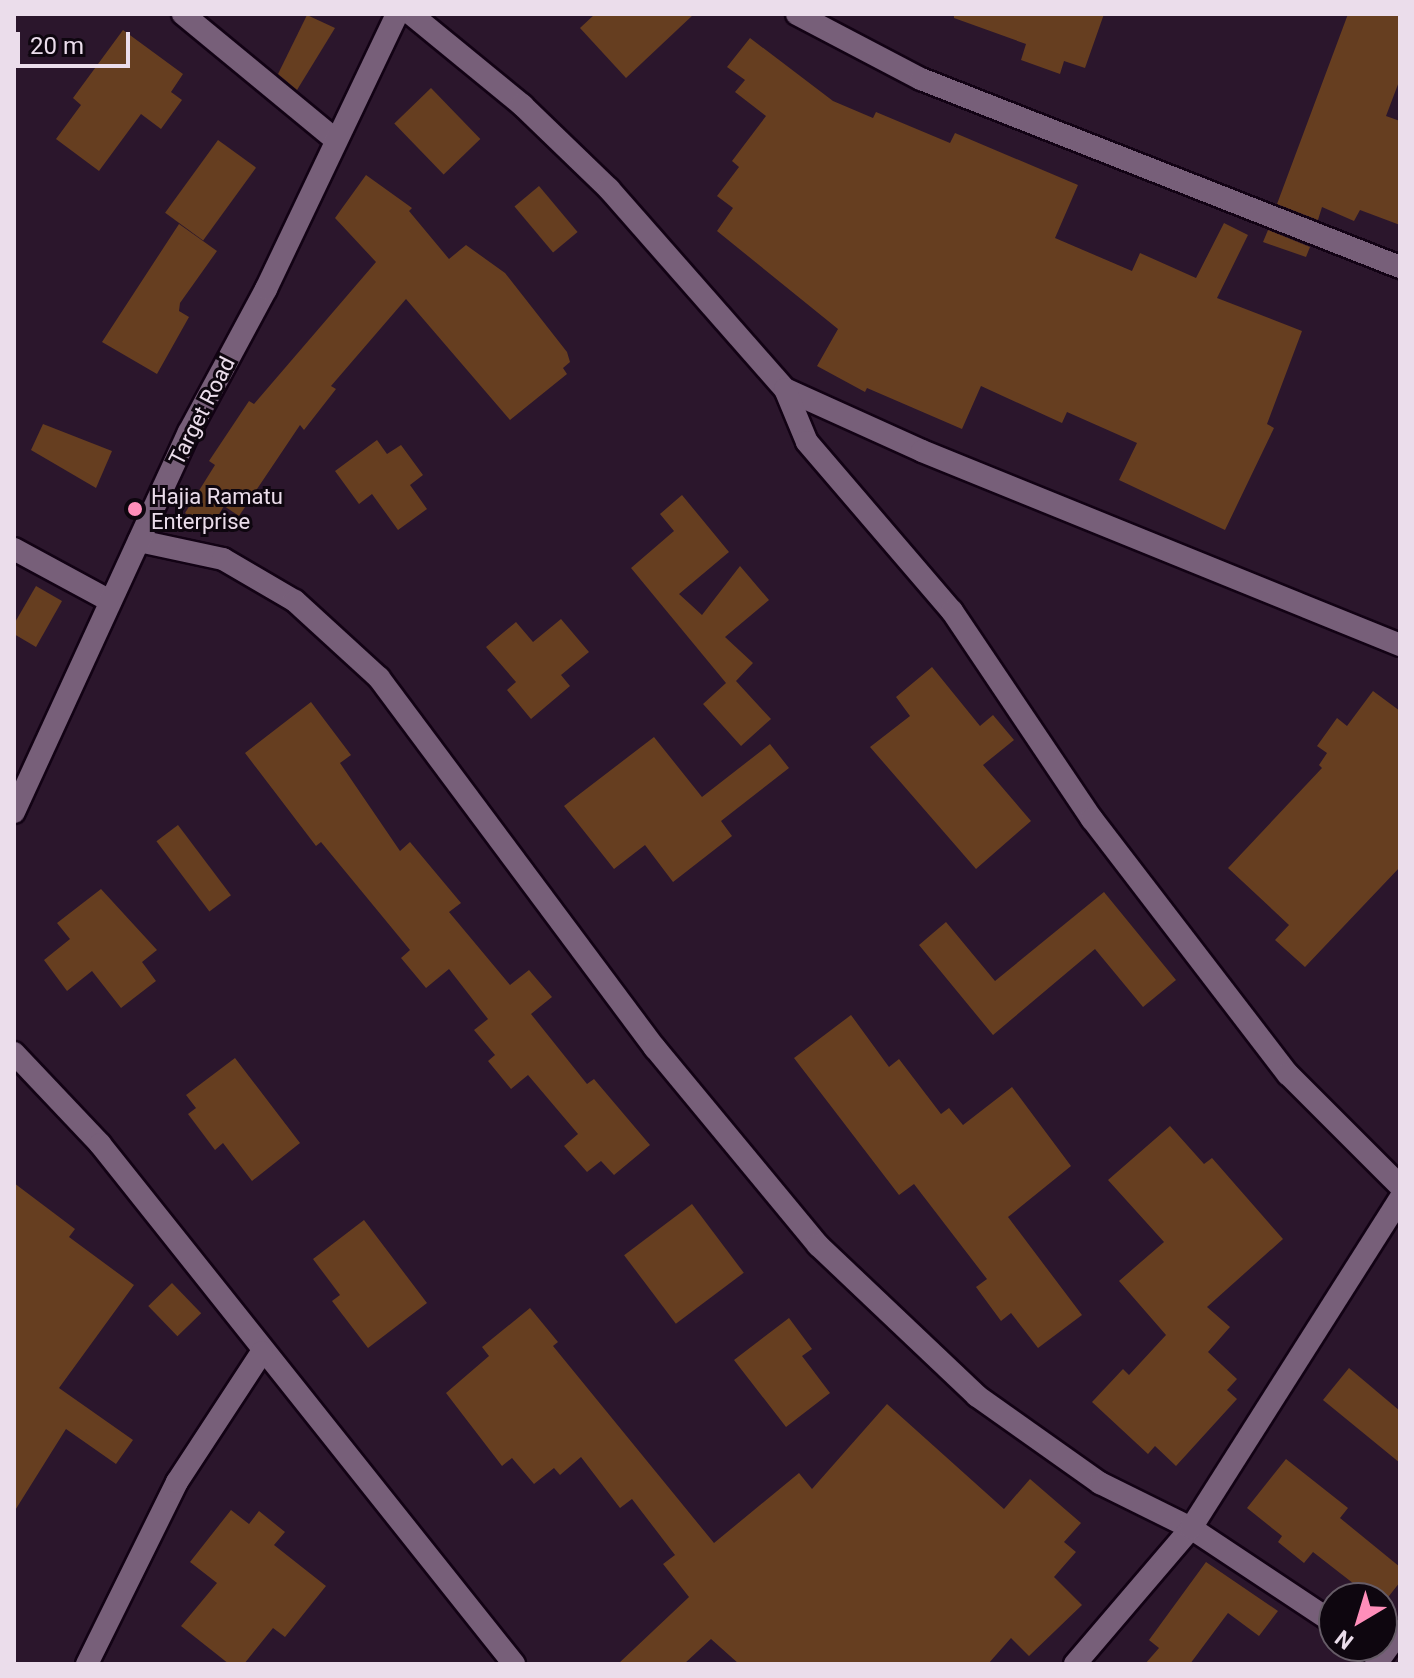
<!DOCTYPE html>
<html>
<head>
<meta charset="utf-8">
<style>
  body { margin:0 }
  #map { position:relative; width:1414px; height:1678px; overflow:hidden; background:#2b162c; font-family:Roboto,sans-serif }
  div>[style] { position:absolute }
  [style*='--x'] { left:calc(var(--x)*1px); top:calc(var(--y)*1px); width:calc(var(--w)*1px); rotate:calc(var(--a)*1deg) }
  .building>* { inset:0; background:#663e20; transform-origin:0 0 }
  .roads { filter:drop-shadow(2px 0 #120214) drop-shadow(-2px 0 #120214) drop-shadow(0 2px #120214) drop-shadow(0 -2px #120214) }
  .minor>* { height:22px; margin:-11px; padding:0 11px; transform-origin:11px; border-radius:11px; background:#775f79 }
  .dots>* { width:22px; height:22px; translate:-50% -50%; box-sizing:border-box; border:4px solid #0e060f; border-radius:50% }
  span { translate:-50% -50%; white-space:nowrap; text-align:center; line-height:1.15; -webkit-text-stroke:6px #0e060f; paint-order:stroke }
  .street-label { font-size:22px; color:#ebddeb }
  .poi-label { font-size:22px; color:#ebddeb }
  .left { translate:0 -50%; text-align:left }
  .frame { position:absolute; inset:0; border:16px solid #ebddeb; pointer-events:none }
  .north { position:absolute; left:1318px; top:1582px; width:80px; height:80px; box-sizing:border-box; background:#0e060f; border:2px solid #665c67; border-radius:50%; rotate:218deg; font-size:22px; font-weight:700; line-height:32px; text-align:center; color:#ebddeb }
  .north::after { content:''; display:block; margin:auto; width:28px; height:36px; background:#ff8eba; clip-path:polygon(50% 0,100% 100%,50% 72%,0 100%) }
  .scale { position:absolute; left:16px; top:32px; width:114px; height:36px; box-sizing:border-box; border:4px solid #ebddeb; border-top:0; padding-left:10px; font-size:24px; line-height:28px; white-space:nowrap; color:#ebddeb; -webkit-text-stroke:6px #0e060f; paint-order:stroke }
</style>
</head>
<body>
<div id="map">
  <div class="building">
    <div style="clip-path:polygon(595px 14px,694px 14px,626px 78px,580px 28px)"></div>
    <div style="clip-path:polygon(954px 14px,1104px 14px,1085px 68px,1064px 61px,1060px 74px,1021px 60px,1026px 44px,954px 18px)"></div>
    <div style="clip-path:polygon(1348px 14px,1400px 14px,1400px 79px,1386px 116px,1400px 121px,1400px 225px,1360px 210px,1354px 221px,1322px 207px,1318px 220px,1277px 204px)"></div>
    <div style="clip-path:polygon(307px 15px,335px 28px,297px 90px,278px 74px)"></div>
    <div style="clip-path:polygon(123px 30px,183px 74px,171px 92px,182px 100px,161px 129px,141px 114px,99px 171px,56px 139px,81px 105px,73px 98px)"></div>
    <div style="clip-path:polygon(750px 38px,833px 101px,873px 118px,876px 112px,950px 143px,955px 133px,1078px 185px,1055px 238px,1132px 271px,1140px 253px,1196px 278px,1224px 223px,1248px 235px,1217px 298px,1302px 331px,1267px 424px,1274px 428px,1225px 530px,1119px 480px,1137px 443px,1067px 412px,1062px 423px,981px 386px,962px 429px,867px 388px,865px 392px,817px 366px,838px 329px,717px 231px,733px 208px,717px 196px,739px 167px,732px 161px,766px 116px,735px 92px,745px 80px,727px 67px)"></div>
    <div style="left:431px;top:88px;width:71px;height:51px;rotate:46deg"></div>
    <div style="left:218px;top:140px;width:47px;height:90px;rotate:36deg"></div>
    <div style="clip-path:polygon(366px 175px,412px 208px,409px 211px,449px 259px,466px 245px,505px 273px,567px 352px,570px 362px,563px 368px,567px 374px,510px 420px,406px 299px,331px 386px,336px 389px,304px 430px,300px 425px,239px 516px,224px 506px,210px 529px,185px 513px,215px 465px,209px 461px,249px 401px,254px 404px,376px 262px,335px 218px)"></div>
    <div style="left:539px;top:186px;width:60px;height:32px;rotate:50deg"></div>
    <div style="clip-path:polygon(179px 224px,217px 251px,180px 303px,179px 311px,189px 317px,157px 374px,102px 342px)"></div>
    <div style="clip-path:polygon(1268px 230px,1310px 247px,1306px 257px,1263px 242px)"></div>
    <div style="clip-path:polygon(43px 424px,112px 451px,96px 488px,31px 450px)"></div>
    <div style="clip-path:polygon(377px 440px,387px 454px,401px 445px,423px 475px,410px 485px,427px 509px,398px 530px,372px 494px,359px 504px,335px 471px)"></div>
    <div style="clip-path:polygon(682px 495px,729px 552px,679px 594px,702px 615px,740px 566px,769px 600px,725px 637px,753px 663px,736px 681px,771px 719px,741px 746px,703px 704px,726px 683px,631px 568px,674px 531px,660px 514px)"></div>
    <div style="clip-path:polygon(36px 586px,62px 601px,36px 647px,14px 634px,14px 624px)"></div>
    <div style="clip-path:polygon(561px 619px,589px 652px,561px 675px,570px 686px,531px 719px,507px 690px,516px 682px,486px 647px,516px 622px,533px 642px)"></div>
    <div style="clip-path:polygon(932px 667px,980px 726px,993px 715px,1014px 740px,983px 765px,1031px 821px,976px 869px,870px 747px,910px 716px,896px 697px)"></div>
    <div style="clip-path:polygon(1373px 691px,1400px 711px,1400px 867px,1305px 967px,1275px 940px,1289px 925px,1228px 868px,1322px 768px,1319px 765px,1327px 753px,1317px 746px,1337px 718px,1347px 726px)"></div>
    <div style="clip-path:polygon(311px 702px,351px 755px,340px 763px,400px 851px,410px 842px,461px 903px,449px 912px,510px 985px,529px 970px,552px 997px,531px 1014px,587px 1084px,594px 1079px,650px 1145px,614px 1175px,601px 1161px,587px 1172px,564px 1146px,578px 1134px,528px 1075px,511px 1089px,488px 1061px,495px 1055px,474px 1030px,488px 1019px,449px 969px,426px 988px,401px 958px,410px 950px,321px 842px,316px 846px,245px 753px)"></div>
    <div style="clip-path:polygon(654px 737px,702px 797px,770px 744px,789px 768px,721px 821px,732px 836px,673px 882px,645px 845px,614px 869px,564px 806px)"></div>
    <div style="left:178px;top:825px;width:88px;height:27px;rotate:53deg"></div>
    <div style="clip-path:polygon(101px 889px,157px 950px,142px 962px,156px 981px,121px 1008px,92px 971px,67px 991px,44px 960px,70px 939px,57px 923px)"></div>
    <div style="clip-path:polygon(1104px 892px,1176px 980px,1143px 1007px,1095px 949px,993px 1035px,919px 945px,946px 922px,995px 981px)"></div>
    <div style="clip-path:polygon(851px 1015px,889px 1067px,899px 1059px,941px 1114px,949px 1108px,963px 1125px,1012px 1087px,1071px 1166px,1008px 1217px,1082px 1315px,1038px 1348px,1011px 1313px,1001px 1321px,976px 1287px,987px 1279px,914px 1184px,899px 1195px,794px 1058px)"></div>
    <div style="clip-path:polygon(235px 1058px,300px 1143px,252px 1181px,223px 1143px,215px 1150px,188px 1114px,196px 1108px,186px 1095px)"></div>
    <div style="clip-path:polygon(1170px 1126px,1204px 1164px,1212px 1158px,1283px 1239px,1207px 1307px,1230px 1327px,1208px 1352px,1237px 1379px,1227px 1390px,1237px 1399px,1176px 1466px,1155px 1446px,1148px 1454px,1092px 1402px,1123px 1369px,1129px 1375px,1166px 1335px,1119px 1281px,1164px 1242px,1108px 1180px)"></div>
    <div style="clip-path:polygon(14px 1183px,75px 1229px,69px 1237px,134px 1285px,59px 1388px,133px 1440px,116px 1464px,66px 1429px,14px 1512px)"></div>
    <div style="left:692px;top:1204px;width:86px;height:85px;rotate:53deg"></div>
    <div style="clip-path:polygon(364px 1220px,427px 1303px,368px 1348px,332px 1301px,340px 1295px,313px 1259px)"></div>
    <div style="left:172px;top:1283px;width:42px;height:33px;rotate:46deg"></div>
    <div style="clip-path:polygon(530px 1308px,558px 1342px,553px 1346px,714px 1543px,799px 1473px,812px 1489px,887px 1404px,1004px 1509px,1030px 1479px,1081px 1523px,1064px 1542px,1076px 1552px,1054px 1577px,1082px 1605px,1029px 1656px,1011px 1638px,988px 1664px,739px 1664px,711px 1639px,684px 1664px,618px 1664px,689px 1597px,663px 1564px,675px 1555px,632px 1499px,620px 1508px,581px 1457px,560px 1475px,554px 1468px,534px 1484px,512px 1458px,502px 1466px,446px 1393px,489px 1356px,482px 1347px)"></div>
    <div style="clip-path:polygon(789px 1318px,812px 1349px,802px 1356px,830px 1393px,786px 1427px,734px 1360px)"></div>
    <div style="clip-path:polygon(1349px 1368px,1400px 1411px,1400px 1463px,1323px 1400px)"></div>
    <div style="clip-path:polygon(1286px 1459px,1348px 1508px,1340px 1518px,1400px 1567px,1400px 1582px,1382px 1605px,1382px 1598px,1372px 1598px,1313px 1552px,1304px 1563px,1278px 1542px,1282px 1536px,1247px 1508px)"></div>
    <div style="clip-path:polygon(231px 1510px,249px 1524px,259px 1511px,285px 1532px,274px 1545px,326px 1586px,285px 1637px,273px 1628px,244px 1664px,229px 1664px,181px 1626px,217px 1583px,190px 1562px)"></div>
    <div style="clip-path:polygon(1206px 1562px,1278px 1611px,1259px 1636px,1228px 1613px,1190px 1664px,1145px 1664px,1159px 1648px,1149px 1640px)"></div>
  </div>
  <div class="roads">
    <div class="minor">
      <div style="--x:183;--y:14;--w:198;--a:39.5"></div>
      <div style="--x:411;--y:14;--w:144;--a:39.3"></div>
      <div style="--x:522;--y:105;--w:121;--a:44"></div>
      <div style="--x:609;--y:189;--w:266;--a:48.7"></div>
      <div style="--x:785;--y:389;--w:150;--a:24.3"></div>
      <div style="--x:922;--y:451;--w:516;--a:22.09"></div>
      <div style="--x:797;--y:14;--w:140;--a:27.7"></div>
      <div style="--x:921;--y:79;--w:515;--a:21.43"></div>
      <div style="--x:785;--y:389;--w:57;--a:67.5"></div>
      <div style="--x:807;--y:442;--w:223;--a:49.4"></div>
      <div style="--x:952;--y:611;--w:251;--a:56.1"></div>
      <div style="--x:1092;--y:819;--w:322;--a:52.5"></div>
      <div style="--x:1288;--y:1074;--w:158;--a:45"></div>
      <div style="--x:139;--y:541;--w:86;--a:12.1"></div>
      <div style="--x:223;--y:559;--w:83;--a:30.3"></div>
      <div style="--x:295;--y:601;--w:114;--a:42.5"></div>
      <div style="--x:379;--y:678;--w:462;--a:53.3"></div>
      <div style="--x:655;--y:1048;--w:256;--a:50.4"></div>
      <div style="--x:818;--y:1245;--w:219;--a:43.5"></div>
      <div style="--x:977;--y:1396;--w:151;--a:35.3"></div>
      <div style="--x:1100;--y:1483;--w:102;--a:26.3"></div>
      <div style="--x:1191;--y:1528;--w:172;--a:33.6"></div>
      <div style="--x:14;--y:549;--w:109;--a:28.4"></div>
      <div style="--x:14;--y:812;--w:418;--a:-65.3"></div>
      <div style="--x:189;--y:432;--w:162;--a:-61.7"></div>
      <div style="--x:266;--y:289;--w:305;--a:-64.5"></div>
      <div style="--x:14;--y:1053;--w:125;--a:46.6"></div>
      <div style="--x:100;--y:1144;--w:665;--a:51.47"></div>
      <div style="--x:87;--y:1664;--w:203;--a:-63.7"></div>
      <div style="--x:177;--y:1482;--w:155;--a:-56.8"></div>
      <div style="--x:1075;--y:1664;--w:179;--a:-49.5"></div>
      <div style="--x:1191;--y:1528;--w:390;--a:-57.6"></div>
      <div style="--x:1376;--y:1664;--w:41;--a:-54"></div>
    </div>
  </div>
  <div class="dots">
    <div style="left:135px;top:509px;background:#ff8eba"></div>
  </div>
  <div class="street-label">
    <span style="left:202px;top:411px;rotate:-63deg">Target Road</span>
  </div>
  <div class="poi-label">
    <span class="left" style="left:151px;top:509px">Hajia Ramatu<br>Enterprise</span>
  </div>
  <div class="frame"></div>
  <div class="north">N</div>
  <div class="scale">20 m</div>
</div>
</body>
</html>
